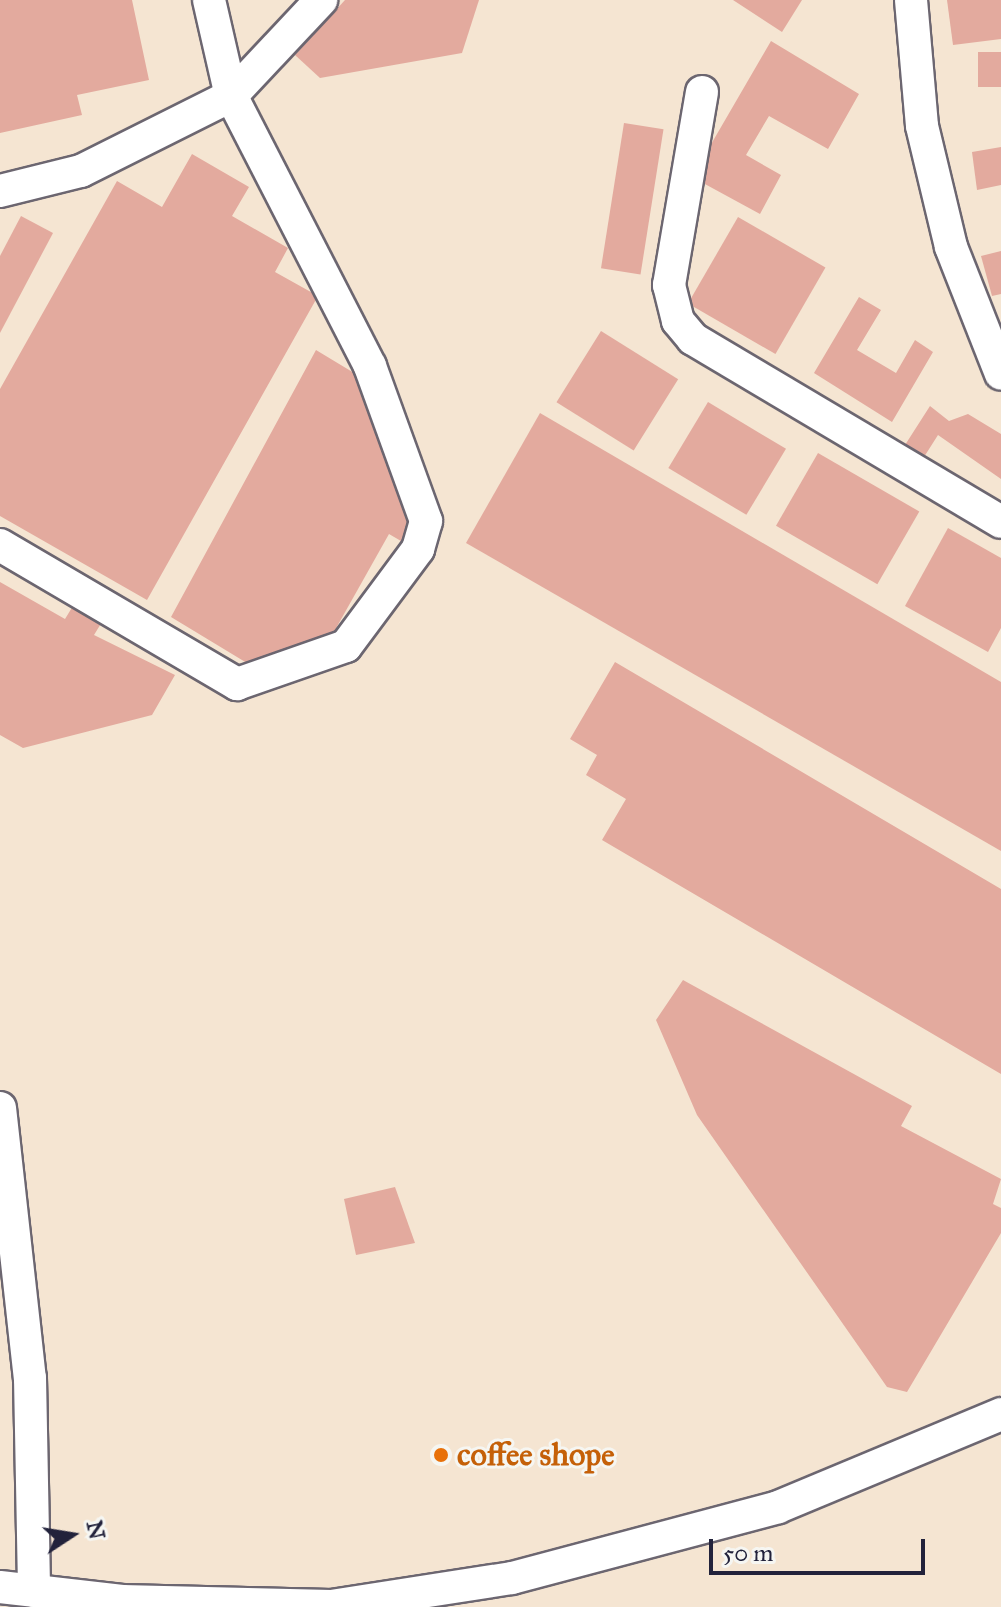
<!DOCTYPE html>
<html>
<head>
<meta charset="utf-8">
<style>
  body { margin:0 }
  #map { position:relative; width:1001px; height:1607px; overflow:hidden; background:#f5e5d2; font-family:"IM FELL Great Primer",serif }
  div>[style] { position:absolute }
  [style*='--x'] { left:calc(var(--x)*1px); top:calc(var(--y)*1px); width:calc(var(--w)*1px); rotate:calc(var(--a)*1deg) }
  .building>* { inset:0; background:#e3aa9e; transform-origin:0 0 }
  .roads { filter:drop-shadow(2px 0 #6c6670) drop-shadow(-2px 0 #6c6670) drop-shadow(0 2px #6c6670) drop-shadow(0 -2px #6c6670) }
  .minor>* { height:32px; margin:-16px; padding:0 16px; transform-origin:16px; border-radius:16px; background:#fff }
  .dots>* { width:22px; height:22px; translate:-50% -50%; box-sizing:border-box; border:4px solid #f6f6f2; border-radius:50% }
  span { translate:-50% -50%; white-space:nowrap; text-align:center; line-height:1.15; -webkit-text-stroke:6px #f6f6f2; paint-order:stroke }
  .food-label { font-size:32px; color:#c56008; font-weight:700 }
  .left { translate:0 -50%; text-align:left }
  .north { position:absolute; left:32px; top:1495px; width:80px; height:80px; -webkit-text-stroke:6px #f6f6f2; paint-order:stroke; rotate:78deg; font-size:22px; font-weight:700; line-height:32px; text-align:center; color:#22223b }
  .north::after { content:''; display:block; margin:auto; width:28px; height:36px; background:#22223b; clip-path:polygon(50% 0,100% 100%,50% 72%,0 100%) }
  .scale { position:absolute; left:709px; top:1539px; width:216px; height:36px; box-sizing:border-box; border:4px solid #22223b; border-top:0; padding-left:10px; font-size:24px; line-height:28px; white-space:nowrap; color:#22223b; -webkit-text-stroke:6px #f6f6f2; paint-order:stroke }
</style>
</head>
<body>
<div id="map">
  <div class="building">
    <div style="clip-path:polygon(0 0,132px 0,149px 80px,77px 95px,82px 115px,0 133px)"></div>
    <div style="clip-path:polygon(345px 0,479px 0,462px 53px,320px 78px,295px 55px)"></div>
    <div style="clip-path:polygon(733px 0,802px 0,782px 32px)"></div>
    <div style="clip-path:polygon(947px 0,1001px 0,1001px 39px,953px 45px)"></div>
    <div style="clip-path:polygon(771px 41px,859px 94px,828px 149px,769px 116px,746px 155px,781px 175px,760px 214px,692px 177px)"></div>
    <div style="left:1001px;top:52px;width:35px;height:23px;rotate:90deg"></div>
    <div style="left:624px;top:123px;width:40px;height:147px;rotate:9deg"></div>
    <div style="clip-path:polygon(1001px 147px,1001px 185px,977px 190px,972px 152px)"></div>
    <div style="clip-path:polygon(192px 154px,249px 187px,232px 216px,288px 248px,275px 272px,318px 296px,147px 600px,0 516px,0 389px,117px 181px,162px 207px)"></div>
    <div style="clip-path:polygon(21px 216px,53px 233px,0 333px,0 256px)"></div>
    <div style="left:738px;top:217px;width:101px;height:100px;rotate:30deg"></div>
    <div style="clip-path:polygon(1001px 251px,1001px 294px,992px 296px,981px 256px)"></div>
    <div style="clip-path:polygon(859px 297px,881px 310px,857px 350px,896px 373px,915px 340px,933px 352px,892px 422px,814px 373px)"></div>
    <div style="left:601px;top:331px;width:91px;height:84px;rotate:32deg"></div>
    <div style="clip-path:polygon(316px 350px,364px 379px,402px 504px,417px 514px,401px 541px,389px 534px,326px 646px,257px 669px,171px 617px)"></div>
    <div style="left:708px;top:402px;width:91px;height:77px;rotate:31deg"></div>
    <div style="clip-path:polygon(930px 406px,949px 421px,968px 414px,1001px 434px,1001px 479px,938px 435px,924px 457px,905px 445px)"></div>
    <div style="clip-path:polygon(540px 413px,1001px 682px,1001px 851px,466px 543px)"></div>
    <div style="left:818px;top:453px;width:117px;height:84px;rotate:30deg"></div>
    <div style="clip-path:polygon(948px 528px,1001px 558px,1001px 628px,988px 652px,905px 606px)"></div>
    <div style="clip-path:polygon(0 582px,65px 619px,76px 601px,105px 617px,94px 635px,175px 675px,152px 715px,23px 748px,0 735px)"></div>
    <div style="clip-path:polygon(615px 662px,1001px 889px,1001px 1074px,602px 840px,626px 799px,586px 775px,597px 755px,570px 739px)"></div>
    <div style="clip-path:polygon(683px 980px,912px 1106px,901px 1126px,1001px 1179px,993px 1204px,1001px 1208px,1001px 1233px,907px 1392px,887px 1387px,697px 1115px,656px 1020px)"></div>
    <div style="clip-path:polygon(395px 1187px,415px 1243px,356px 1255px,344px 1199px)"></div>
  </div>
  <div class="roads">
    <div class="minor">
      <div style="--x:911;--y:0;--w:126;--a:85"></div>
      <div style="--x:922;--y:126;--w:124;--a:76.5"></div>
      <div style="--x:951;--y:247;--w:136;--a:68.5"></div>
      <div style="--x:702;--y:92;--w:196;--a:99.7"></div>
      <div style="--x:669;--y:285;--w:37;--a:76"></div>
      <div style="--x:678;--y:321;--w:23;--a:50"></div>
      <div style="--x:693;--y:339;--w:358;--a:30.7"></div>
      <div style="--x:0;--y:191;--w:83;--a:-13.9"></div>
      <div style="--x:81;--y:171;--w:168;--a:-26.6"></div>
      <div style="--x:231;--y:96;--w:132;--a:-46.8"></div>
      <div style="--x:0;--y:545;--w:275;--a:30.4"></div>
      <div style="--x:237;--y:684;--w:115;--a:-19.2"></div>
      <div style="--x:346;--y:646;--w:121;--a:-53.4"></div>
      <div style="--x:418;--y:549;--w:29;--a:-74"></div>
      <div style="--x:426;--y:521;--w:165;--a:-109.9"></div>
      <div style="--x:370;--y:366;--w:304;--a:-117.2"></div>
      <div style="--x:231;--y:96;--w:98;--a:-102.9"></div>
      <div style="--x:0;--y:1108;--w:272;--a:83.7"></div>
      <div style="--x:30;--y:1378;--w:213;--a:88.9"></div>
      <div style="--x:0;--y:1587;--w:123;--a:6.5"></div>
      <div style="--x:122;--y:1601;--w:209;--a:1.4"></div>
      <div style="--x:331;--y:1606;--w:183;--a:-8.8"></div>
      <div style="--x:512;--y:1578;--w:275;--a:-14.9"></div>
      <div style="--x:778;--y:1507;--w:242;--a:-22.6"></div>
    </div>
  </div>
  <div class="dots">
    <div style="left:441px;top:1455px;background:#e8710a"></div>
  </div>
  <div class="food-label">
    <span class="left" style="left:457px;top:1455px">coffee shope</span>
  </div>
  <div class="north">N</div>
  <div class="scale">50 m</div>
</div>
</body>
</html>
